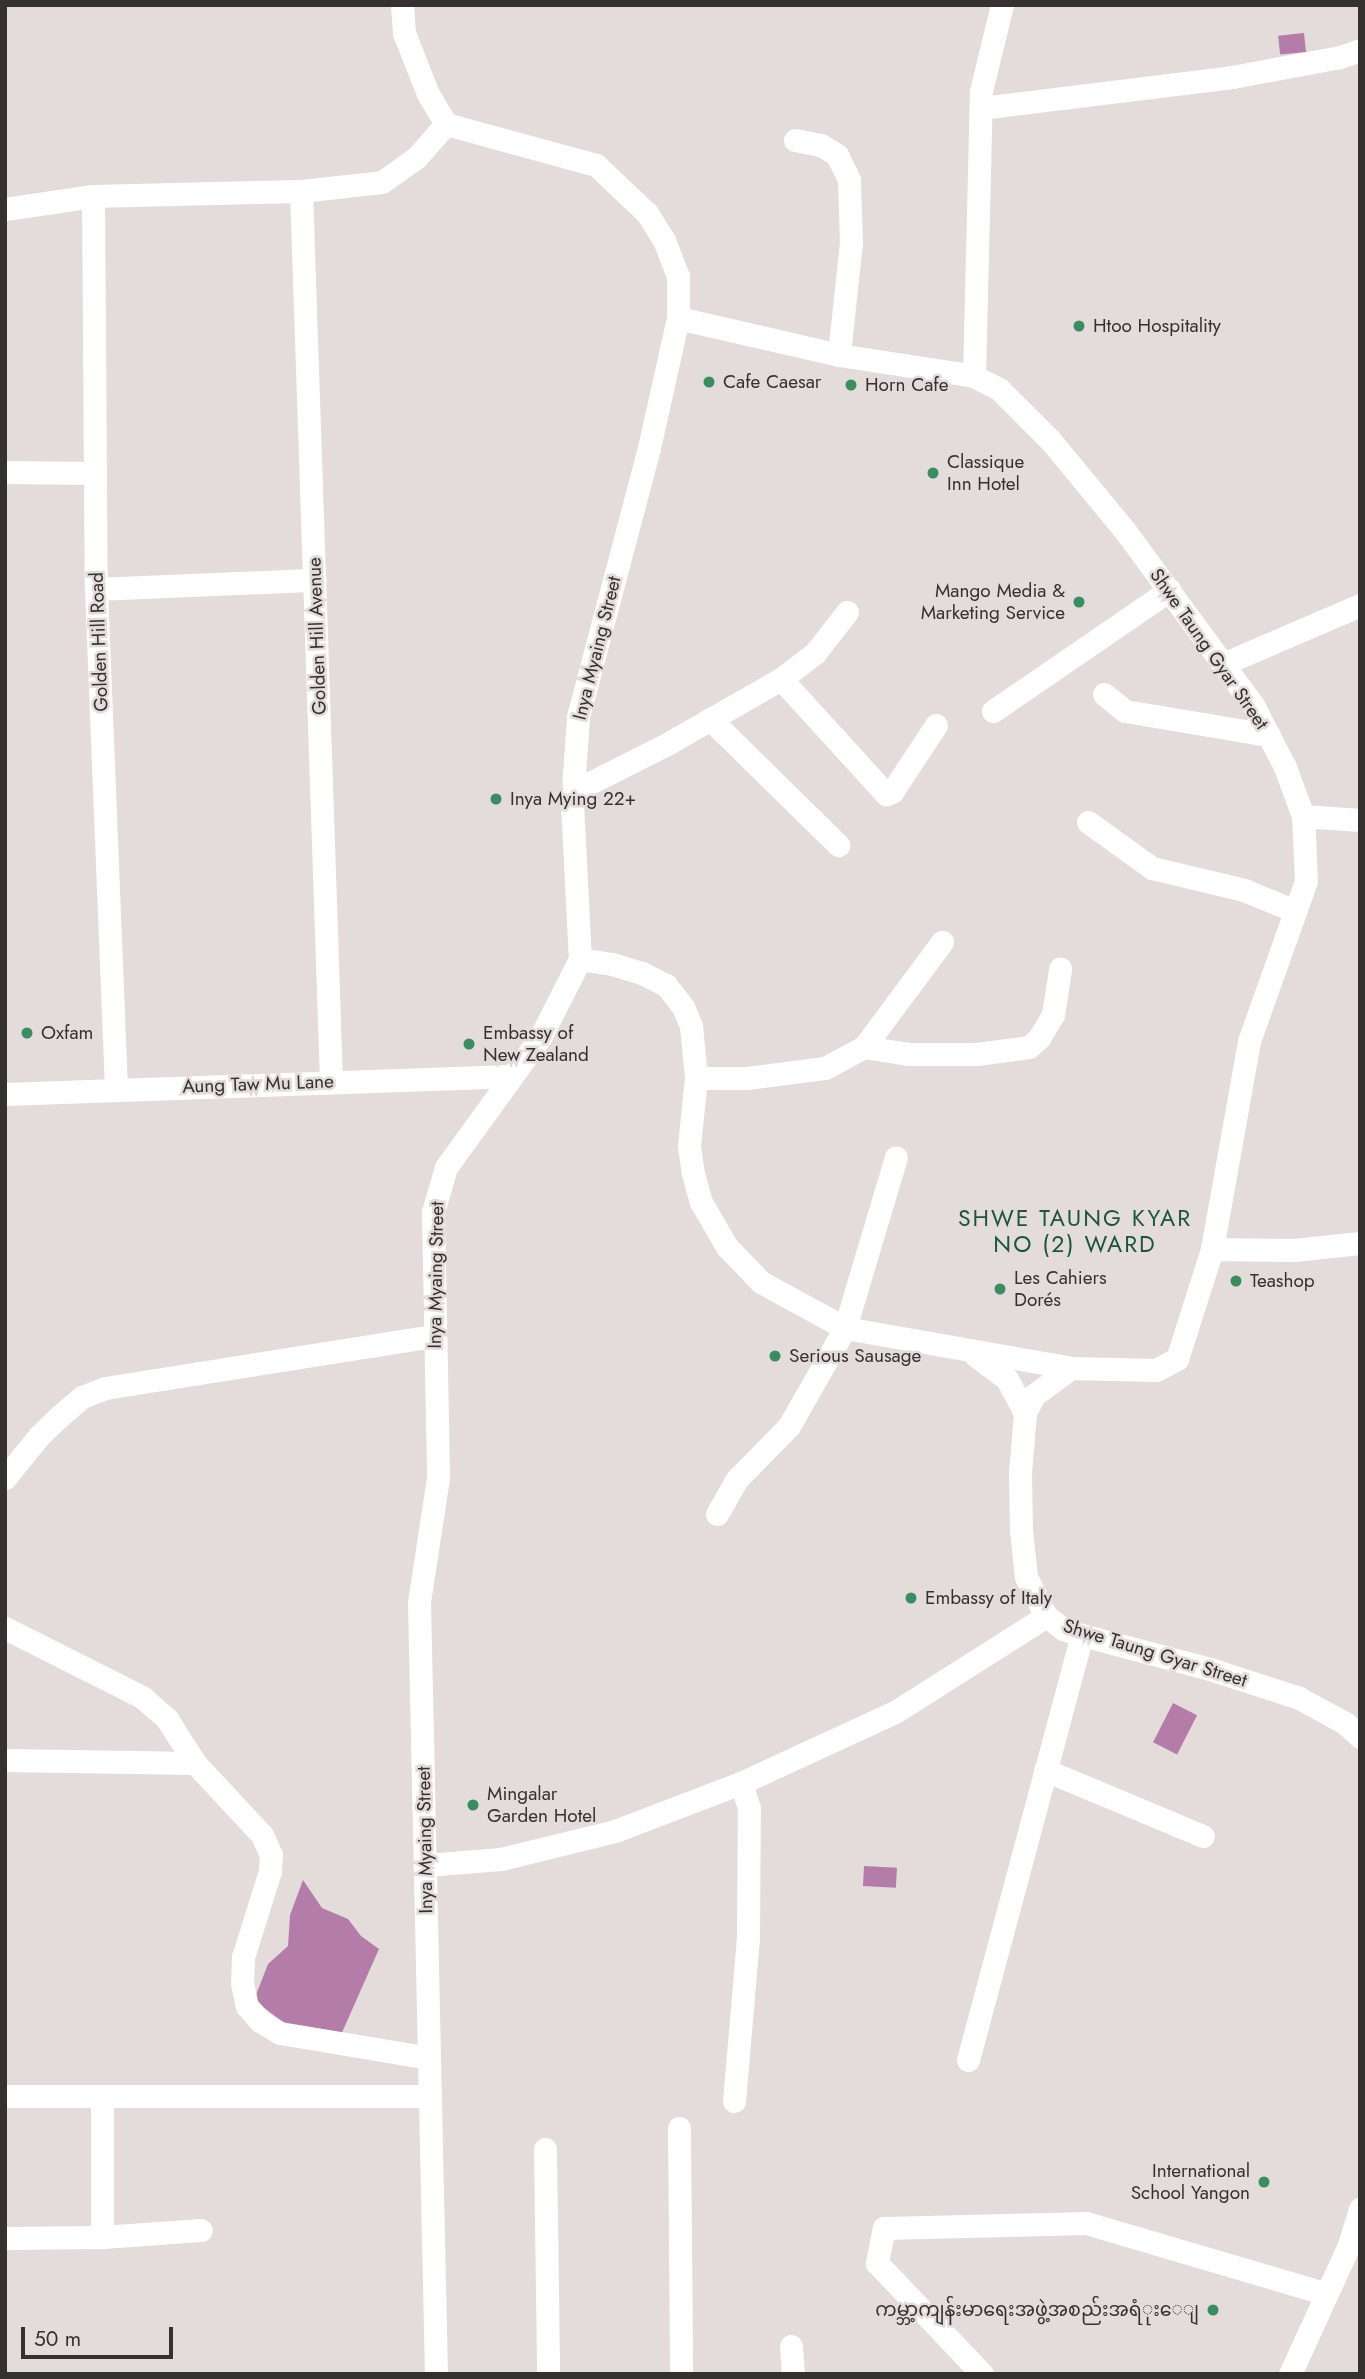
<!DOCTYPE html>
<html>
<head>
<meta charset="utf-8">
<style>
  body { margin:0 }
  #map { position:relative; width:1365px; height:2379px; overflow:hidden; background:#e4dcdb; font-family:Jost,"Noto Sans Myanmar",sans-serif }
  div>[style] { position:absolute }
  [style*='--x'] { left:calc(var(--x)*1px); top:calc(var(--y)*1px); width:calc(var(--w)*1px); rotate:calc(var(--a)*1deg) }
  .water>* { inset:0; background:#b37ca9; transform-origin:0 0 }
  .minor>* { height:23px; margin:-11.5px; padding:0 11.5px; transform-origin:11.5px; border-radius:11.5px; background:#fff }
  .dots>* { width:19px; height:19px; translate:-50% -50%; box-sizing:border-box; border:4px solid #e4dcdb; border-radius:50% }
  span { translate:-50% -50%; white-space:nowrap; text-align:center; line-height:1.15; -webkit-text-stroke:5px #e4dcdb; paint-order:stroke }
  .poi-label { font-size:19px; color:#353131 }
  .left { translate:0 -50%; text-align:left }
  .right { translate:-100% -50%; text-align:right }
  .street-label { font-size:19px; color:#353131 }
  .quarter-label { font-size:23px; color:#1b5638; letter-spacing:2px }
  .frame { position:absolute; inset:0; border:7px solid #353131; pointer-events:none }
  .scale { position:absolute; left:21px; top:2327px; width:152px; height:32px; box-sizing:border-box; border:4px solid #353131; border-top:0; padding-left:9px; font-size:21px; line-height:24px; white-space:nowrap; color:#353131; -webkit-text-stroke:5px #e4dcdb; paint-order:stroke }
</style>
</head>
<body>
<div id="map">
  <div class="water">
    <div style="left:1304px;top:33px;width:19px;height:26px;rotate:84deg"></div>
    <div style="left:1173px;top:1703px;width:27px;height:44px;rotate:27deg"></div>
    <div style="left:864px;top:1866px;width:33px;height:20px;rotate:3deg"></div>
    <div style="clip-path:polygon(303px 1880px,322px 1908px,348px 1919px,361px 1936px,379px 1949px,340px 2037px,288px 2026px,254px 2000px,268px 1964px,288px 1946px,290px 1915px)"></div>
  </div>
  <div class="minor">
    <div style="--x:402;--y:5;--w:28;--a:86"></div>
    <div style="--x:404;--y:33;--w:66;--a:68.5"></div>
    <div style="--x:428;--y:94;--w:35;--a:59"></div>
    <div style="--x:446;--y:124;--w:156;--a:15.3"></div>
    <div style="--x:596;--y:165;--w:70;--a:43.3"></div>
    <div style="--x:647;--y:213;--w:32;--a:58"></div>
    <div style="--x:664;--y:240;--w:39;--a:69"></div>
    <div style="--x:678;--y:276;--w:42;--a:90"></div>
    <div style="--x:678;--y:318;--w:133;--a:102.6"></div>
    <div style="--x:649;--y:448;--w:278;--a:104.8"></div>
    <div style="--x:578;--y:717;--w:86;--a:94"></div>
    <div style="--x:572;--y:803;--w:156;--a:87.1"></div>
    <div style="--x:580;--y:959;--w:86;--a:116.9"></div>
    <div style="--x:541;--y:1036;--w:162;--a:125.9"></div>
    <div style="--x:446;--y:1167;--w:47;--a:106.1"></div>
    <div style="--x:433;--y:1212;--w:266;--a:88.9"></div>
    <div style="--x:438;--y:1478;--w:125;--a:98.7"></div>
    <div style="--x:419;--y:1602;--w:772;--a:88.74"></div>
    <div style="--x:981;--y:108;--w:253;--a:-7"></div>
    <div style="--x:1232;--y:77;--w:110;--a:-10.5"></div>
    <div style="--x:1340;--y:57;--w:21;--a:-19"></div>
    <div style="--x:795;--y:140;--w:26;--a:11"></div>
    <div style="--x:821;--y:145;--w:19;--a:32"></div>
    <div style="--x:837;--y:155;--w:28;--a:64"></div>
    <div style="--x:849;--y:180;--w:62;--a:88.2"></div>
    <div style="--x:851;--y:242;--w:114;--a:96.1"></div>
    <div style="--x:301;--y:191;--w:892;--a:88.07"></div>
    <div style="--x:93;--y:196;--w:393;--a:89.6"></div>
    <div style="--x:96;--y:589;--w:500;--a:87.71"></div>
    <div style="--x:5;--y:209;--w:89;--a:-8.4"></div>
    <div style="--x:93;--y:196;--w:208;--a:-1.4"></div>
    <div style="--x:301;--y:191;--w:81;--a:-6.3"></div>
    <div style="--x:382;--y:182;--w:43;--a:-35.5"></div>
    <div style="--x:417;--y:157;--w:44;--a:-48.7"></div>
    <div style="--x:678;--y:318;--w:165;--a:12.9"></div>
    <div style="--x:839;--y:355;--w:137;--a:8.8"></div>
    <div style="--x:5;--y:472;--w:90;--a:0.6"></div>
    <div style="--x:96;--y:589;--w:219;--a:-2.4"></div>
    <div style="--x:1223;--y:664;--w:149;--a:-23.3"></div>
    <div style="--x:781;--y:679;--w:156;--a:47.6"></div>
    <div style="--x:886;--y:794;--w:6;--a:-18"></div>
    <div style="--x:892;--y:792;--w:80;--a:-56.7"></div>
    <div style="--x:1104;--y:694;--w:27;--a:39"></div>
    <div style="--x:1125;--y:711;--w:146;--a:9.5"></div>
    <div style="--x:993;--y:711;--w:214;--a:-34.4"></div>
    <div style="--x:710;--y:719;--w:180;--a:44.5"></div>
    <div style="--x:572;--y:792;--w:106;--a:-26.8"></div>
    <div style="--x:667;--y:744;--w:131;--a:-29.7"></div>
    <div style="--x:781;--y:679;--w:43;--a:-37.4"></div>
    <div style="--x:815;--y:653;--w:52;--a:-52"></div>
    <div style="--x:1303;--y:816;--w:57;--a:4"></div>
    <div style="--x:1088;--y:822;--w:79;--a:35.7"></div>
    <div style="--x:1152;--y:868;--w:95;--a:13.4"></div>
    <div style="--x:1244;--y:890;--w:55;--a:22.4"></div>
    <div style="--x:580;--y:959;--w:32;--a:9"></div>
    <div style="--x:612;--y:964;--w:31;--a:17"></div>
    <div style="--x:642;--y:973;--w:27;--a:27"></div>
    <div style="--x:666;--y:985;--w:28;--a:52"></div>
    <div style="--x:683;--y:1007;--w:21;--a:67"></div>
    <div style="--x:691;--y:1026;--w:52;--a:84.5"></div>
    <div style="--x:696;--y:1078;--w:68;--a:95.9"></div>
    <div style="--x:689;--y:1146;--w:27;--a:82"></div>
    <div style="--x:693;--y:1173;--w:30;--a:75"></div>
    <div style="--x:701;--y:1202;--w:52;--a:60"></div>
    <div style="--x:727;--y:1247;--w:49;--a:45.8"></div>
    <div style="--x:761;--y:1282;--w:96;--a:28.7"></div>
    <div style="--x:845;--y:1328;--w:230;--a:10"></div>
    <div style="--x:1071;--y:1368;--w:85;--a:1.3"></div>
    <div style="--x:1156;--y:1370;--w:24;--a:-28"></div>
    <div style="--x:1177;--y:1359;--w:115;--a:-72.3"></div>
    <div style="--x:1212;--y:1249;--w:211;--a:-79.9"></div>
    <div style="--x:1249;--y:1041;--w:170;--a:-70.4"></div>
    <div style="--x:1306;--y:881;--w:65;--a:-92.6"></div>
    <div style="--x:1303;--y:816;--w:52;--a:-110.2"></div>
    <div style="--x:1285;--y:767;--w:70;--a:-117.3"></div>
    <div style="--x:1253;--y:705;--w:215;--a:-126.3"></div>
    <div style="--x:1126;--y:532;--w:118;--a:-129.5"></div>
    <div style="--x:1051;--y:441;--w:74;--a:-135"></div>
    <div style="--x:999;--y:389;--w:28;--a:-153"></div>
    <div style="--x:974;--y:376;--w:285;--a:-88.6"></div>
    <div style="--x:981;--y:91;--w:89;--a:-76.3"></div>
    <div style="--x:864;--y:1047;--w:46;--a:8.8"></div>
    <div style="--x:909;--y:1054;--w:67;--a:0"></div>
    <div style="--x:976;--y:1054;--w:53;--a:-7.5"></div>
    <div style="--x:1029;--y:1047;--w:13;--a:-42"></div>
    <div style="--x:1039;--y:1038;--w:27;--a:-59"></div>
    <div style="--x:1053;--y:1015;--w:47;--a:-81.3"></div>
    <div style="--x:696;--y:1078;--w:51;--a:0"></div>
    <div style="--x:747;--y:1078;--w:79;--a:-7.3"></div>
    <div style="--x:825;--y:1068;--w:44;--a:-28.3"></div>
    <div style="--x:864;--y:1047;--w:131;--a:-53.4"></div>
    <div style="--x:5;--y:1094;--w:507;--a:-2.03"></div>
    <div style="--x:1212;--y:1249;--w:82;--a:0.7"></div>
    <div style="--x:1294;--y:1250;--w:66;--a:-6.1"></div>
    <div style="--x:975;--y:1355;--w:40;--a:37"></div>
    <div style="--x:1007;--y:1379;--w:38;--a:62"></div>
    <div style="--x:1071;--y:1368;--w:46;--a:143.9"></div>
    <div style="--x:1034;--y:1395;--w:20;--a:117"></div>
    <div style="--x:1025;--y:1413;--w:59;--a:94.8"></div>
    <div style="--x:1020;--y:1472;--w:58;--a:89"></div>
    <div style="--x:1021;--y:1530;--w:47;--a:83.9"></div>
    <div style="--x:1026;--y:1577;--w:44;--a:62.9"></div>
    <div style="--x:1046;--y:1616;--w:21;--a:37"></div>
    <div style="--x:1063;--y:1629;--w:20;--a:18"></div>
    <div style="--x:1082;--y:1635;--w:132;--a:14.9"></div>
    <div style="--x:1210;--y:1669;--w:94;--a:18"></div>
    <div style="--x:1299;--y:1698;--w:52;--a:28.5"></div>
    <div style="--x:1345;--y:1723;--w:21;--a:43"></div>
    <div style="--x:5;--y:1478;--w:54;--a:-51"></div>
    <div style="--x:39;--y:1436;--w:29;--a:-44"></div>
    <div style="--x:60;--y:1416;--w:29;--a:-41"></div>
    <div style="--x:82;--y:1397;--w:25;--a:-21"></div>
    <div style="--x:105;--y:1388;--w:333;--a:-9"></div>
    <div style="--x:717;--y:1514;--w:40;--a:-60.3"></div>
    <div style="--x:737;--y:1479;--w:74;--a:-45.5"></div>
    <div style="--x:789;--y:1426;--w:113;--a:-60.3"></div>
    <div style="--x:845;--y:1328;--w:178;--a:-73.4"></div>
    <div style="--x:5;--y:1628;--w:153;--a:26.7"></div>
    <div style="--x:142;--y:1697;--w:33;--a:41"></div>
    <div style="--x:167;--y:1719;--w:52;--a:57.5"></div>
    <div style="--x:195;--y:1763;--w:98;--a:47.1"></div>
    <div style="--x:262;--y:1835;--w:22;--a:66"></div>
    <div style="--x:271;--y:1855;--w:16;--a:94"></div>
    <div style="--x:270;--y:1871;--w:90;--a:107.4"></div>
    <div style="--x:243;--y:1957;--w:26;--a:92"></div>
    <div style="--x:242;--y:1983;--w:24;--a:78"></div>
    <div style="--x:247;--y:2006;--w:20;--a:49"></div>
    <div style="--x:260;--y:2021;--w:23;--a:31"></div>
    <div style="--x:280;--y:2033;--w:151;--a:9.5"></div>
    <div style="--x:5;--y:1760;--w:190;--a:0.9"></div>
    <div style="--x:1045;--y:1770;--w:171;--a:22.7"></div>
    <div style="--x:426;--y:1865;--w:75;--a:-4.6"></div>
    <div style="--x:501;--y:1859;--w:117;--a:-13.8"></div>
    <div style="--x:615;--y:1831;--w:135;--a:-20.9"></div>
    <div style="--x:741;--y:1783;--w:170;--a:-24.8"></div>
    <div style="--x:895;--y:1712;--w:179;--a:-32.4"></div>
    <div style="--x:968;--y:2060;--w:440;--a:-75"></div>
    <div style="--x:5;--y:2096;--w:425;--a:0"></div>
    <div style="--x:102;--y:2097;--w:140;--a:90"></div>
    <div style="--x:734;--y:2101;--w:165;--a:-85.1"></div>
    <div style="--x:748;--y:1937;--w:129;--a:-89.6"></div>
    <div style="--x:749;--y:1808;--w:26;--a:-108"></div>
    <div style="--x:679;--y:2128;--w:246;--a:89.5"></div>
    <div style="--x:545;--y:2149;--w:225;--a:89.2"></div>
    <div style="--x:5;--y:2238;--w:97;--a:-0.6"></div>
    <div style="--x:102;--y:2237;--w:99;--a:-4"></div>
    <div style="--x:791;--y:2346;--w:28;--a:86"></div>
    <div style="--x:982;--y:2374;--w:153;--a:-133.4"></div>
    <div style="--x:877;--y:2263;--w:36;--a:-79"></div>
    <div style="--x:884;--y:2228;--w:202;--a:-1.4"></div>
    <div style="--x:1086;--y:2223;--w:251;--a:16.4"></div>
    <div style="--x:1290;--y:2374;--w:142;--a:-65.4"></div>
    <div style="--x:1349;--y:2245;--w:38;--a:-73"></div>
  </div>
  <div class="dots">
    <div style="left:1079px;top:326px;background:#398d60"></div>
    <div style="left:709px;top:382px;background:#398d60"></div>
    <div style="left:851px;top:385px;background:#398d60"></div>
    <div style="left:933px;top:473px;background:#398d60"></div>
    <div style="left:1079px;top:602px;background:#398d60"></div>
    <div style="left:496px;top:799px;background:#398d60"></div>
    <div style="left:27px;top:1033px;background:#398d60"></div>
    <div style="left:469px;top:1044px;background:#398d60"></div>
    <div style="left:1236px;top:1281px;background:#398d60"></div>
    <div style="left:1000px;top:1289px;background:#398d60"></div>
    <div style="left:775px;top:1356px;background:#398d60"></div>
    <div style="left:911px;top:1598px;background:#398d60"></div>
    <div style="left:473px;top:1805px;background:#398d60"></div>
    <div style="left:1264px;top:2182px;background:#398d60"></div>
    <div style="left:1213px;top:2310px;background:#398d60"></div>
  </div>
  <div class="poi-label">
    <span class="left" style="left:1093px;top:326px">Htoo Hospitality</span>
    <span class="left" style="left:723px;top:382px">Cafe Caesar</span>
    <span class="left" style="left:865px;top:385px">Horn Cafe</span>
    <span class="left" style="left:947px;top:473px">Classique<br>Inn Hotel</span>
    <span class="right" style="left:1065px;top:602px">Mango Media &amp;<br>Marketing Service</span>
    <span class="left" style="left:510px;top:799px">Inya Mying 22+</span>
    <span class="left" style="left:41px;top:1033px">Oxfam</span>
    <span class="left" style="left:483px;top:1044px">Embassy of<br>New Zealand</span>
    <span class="left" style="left:1014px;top:1289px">Les Cahiers<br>Dorés</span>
    <span class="left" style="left:1250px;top:1281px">Teashop</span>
    <span class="left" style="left:789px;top:1356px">Serious Sausage</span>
    <span class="left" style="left:925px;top:1598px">Embassy of Italy</span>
    <span class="left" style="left:487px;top:1805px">Mingalar<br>Garden Hotel</span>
    <span class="right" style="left:1250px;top:2182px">International<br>School Yangon</span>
    <span class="right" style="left:1199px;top:2310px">ကမ္ဘာ့ကျန်းမာရေးအဖွဲ့အစည်းအရံုးေျ</span>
  </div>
  <div class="street-label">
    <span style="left:317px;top:636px;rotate:-92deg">Golden Hill Avenue</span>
    <span style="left:99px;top:642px;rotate:-92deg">Golden Hill Road</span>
    <span style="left:597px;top:648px;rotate:-76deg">Inya Myaing Street</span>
    <span style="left:1209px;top:649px;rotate:55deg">Shwe Taung Gyar Street</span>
    <span style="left:258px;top:1084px;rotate:-2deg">Aung Taw Mu Lane</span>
    <span style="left:436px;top:1275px;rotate:-89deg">Inya Myaing Street</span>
    <span style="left:1155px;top:1653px;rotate:17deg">Shwe Taung Gyar Street</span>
    <span style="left:425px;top:1840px;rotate:-91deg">Inya Myaing Street</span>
  </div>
  <div class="quarter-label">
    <span style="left:1075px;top:1231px">SHWE TAUNG KYAR<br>NO (2) WARD</span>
  </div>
  <div class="frame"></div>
  <div class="scale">50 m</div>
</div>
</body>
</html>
